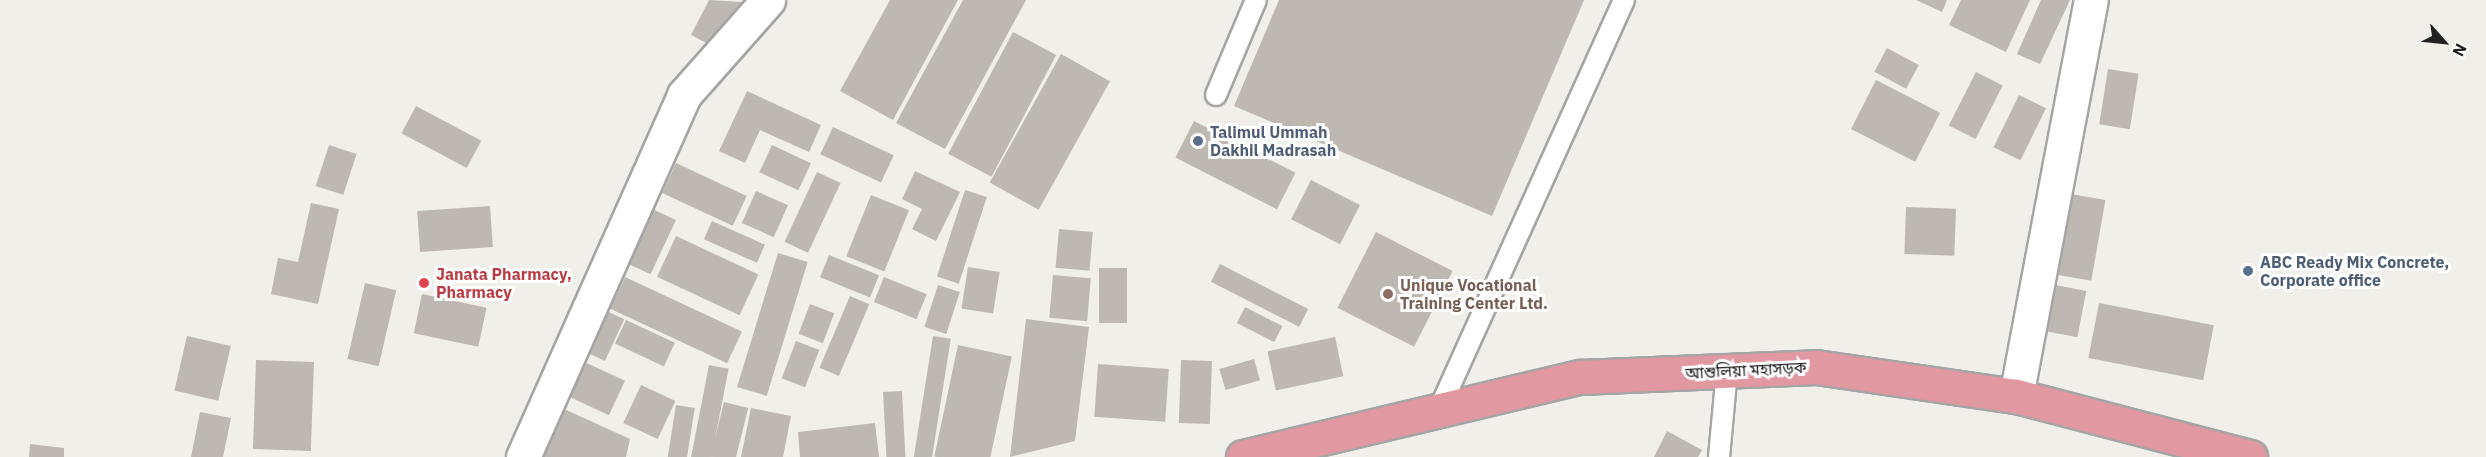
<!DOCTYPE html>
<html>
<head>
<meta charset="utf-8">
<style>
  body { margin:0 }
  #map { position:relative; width:2486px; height:457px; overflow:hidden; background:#f1efe9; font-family:"IBM Plex Sans","Noto Sans Bengali",sans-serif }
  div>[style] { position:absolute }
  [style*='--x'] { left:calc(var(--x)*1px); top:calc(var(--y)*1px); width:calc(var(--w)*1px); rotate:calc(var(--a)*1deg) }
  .building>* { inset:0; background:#beb8b2; transform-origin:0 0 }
  .roads { filter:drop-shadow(2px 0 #a5a5a5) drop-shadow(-2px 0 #a5a5a5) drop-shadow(0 2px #a5a5a5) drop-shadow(0 -2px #a5a5a5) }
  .lane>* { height:20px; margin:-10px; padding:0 10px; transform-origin:10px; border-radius:10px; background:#fff }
  .street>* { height:33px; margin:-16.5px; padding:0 16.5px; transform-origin:16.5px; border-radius:16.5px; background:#fff }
  .highway>* { height:33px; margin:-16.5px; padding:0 16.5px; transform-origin:16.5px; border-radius:16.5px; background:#e198a0 }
  .dots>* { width:16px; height:16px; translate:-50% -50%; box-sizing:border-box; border:3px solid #fff; border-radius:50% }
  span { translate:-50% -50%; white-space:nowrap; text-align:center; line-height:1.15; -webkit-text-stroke:6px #fff; paint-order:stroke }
  .service-label { font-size:16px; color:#4e5e75; font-weight:700 }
  .left { translate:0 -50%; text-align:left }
  .health-label { font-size:16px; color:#be3a42; font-weight:700 }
  .education-label { font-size:16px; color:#785e54; font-weight:700 }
  .street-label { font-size:16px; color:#212121 }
  .north { position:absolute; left:2414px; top:12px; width:60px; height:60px; -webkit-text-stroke:4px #fff; paint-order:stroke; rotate:117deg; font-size:16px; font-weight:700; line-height:24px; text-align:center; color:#212121 }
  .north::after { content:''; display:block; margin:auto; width:21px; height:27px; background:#212121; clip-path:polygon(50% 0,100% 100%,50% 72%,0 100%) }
</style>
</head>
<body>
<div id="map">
  <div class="building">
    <div style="clip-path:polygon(709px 0,742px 2px,718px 49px,691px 35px)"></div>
    <div style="clip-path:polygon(890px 0,958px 0,893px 120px,840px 91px)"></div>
    <div style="clip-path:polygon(963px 0,1026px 0,945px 149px,896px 123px)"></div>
    <div style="clip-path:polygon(1279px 0,1584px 0,1492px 216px,1234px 106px)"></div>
    <div style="clip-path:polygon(1916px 0,1947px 0,1942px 12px)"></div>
    <div style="clip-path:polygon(1961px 0,2030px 0,2006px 52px,1949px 25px)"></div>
    <div style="clip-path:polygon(2041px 0,2070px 0,2040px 64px,2017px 54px)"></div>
    <div style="left:1013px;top:32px;width:49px;height:138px;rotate:28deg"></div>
    <div style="left:1887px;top:48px;width:36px;height:27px;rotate:28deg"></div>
    <div style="left:1061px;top:54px;width:56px;height:147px;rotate:29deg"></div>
    <div style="left:2108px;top:69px;width:31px;height:56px;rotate:9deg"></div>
    <div style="left:1976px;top:72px;width:30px;height:60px;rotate:27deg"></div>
    <div style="left:1876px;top:80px;width:72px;height:55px;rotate:27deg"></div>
    <div style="clip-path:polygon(747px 91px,821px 125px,809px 152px,760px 130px,745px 163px,719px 151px)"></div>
    <div style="left:2019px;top:95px;width:30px;height:58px;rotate:26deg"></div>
    <div style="left:416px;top:106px;width:74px;height:31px;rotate:28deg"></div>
    <div style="left:1194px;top:121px;width:114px;height:41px;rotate:27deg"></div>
    <div style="left:833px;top:127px;width:67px;height:30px;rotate:25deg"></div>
    <div style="left:329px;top:145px;width:29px;height:43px;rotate:18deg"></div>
    <div style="left:772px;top:145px;width:43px;height:30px;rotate:25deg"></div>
    <div style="left:676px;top:163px;width:78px;height:33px;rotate:25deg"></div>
    <div style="clip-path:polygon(915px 171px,960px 192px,936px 241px,912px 229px,922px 209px,902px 199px)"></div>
    <div style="left:817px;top:172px;width:26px;height:77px;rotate:25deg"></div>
    <div style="left:1311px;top:180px;width:55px;height:44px;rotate:27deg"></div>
    <div style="left:965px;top:190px;width:23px;height:91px;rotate:18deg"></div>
    <div style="left:756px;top:191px;width:35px;height:35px;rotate:24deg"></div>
    <div style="left:2071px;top:194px;width:35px;height:82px;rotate:10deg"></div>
    <div style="left:871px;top:195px;width:41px;height:66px;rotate:22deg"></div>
    <div style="clip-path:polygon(311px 203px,339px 209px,318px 304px,271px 294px,278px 258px,298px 262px)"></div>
    <div style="left:490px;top:206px;width:41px;height:73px;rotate:86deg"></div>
    <div style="left:646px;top:206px;width:33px;height:60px;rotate:25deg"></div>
    <div style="left:1906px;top:207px;width:50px;height:47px;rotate:2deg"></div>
    <div style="left:712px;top:221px;width:58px;height:20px;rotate:24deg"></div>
    <div style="left:1059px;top:229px;width:34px;height:39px;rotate:5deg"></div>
    <div style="left:1376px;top:232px;width:86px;height:85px;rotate:27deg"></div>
    <div style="left:676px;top:236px;width:91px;height:45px;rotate:25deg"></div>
    <div style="left:778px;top:253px;width:31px;height:140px;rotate:17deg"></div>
    <div style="left:829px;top:255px;width:54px;height:24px;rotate:22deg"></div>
    <div style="left:1220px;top:264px;width:99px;height:20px;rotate:27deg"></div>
    <div style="left:968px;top:267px;width:32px;height:42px;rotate:9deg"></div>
    <div style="left:1099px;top:268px;width:28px;height:55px"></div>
    <div style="left:1053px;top:275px;width:38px;height:43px;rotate:5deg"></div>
    <div style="left:625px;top:277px;width:129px;height:35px;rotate:25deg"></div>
    <div style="left:884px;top:277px;width:46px;height:27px;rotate:22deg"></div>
    <div style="left:365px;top:283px;width:32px;height:78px;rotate:13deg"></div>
    <div style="left:2050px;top:284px;width:37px;height:47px;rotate:11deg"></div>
    <div style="left:938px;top:285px;width:23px;height:44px;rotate:18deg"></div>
    <div style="left:422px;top:294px;width:66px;height:40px;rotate:12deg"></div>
    <div style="left:850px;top:296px;width:21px;height:78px;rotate:23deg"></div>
    <div style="left:2099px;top:303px;width:117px;height:56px;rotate:11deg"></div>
    <div style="left:810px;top:304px;width:26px;height:32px;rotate:21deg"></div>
    <div style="left:598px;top:307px;width:29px;height:46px;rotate:25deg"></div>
    <div style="left:1245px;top:307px;width:42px;height:18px;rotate:27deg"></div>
    <div style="clip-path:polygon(1026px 319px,1089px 327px,1075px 441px,1010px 457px)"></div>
    <div style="left:626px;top:320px;width:54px;height:26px;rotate:25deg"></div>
    <div style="left:187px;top:336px;width:45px;height:56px;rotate:13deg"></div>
    <div style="left:933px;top:336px;width:18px;height:123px;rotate:9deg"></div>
    <div style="left:1335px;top:337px;width:40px;height:69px;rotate:78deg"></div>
    <div style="left:796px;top:341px;width:25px;height:40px;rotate:21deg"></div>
    <div style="left:958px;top:345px;width:55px;height:114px;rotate:12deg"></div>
    <div style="left:576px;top:358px;width:54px;height:38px;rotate:25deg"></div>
    <div style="left:1254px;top:359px;width:22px;height:36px;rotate:74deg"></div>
    <div style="left:256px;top:360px;width:58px;height:89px;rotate:2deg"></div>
    <div style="left:1181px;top:360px;width:31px;height:63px;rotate:2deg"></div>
    <div style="left:1098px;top:364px;width:71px;height:53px;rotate:4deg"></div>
    <div style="left:709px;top:365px;width:20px;height:94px;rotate:11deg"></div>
    <div style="left:641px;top:385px;width:38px;height:42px;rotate:25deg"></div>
    <div style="left:902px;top:391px;width:66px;height:19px;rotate:87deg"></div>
    <div style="left:724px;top:402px;width:25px;height:56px;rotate:14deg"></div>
    <div style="left:676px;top:405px;width:19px;height:53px;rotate:9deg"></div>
    <div style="clip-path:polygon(562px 408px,630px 439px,626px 457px,538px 457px)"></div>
    <div style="clip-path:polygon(751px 408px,791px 416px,783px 457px,741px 457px)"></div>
    <div style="clip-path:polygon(200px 412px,231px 418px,223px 457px,191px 457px)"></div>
    <div style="clip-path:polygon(875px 423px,879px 457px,800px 457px,798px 432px)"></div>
    <div style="clip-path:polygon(1667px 431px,1702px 450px,1698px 457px,1654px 457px)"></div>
    <div style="clip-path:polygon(30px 444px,64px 448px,64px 457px,29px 457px)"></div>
  </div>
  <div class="roads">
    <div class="lane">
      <div style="--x:1216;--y:95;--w:103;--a:-67.2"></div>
      <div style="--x:1438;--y:412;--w:452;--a:-65.7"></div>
      <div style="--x:1719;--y:457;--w:86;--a:-84.7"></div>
    </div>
    <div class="street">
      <div style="--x:2016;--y:396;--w:403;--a:-79.3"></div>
      <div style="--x:523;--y:457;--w:396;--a:-66"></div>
      <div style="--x:684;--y:95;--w:127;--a:-48.5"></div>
    </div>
    <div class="highway">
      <div style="--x:1243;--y:457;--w:346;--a:-13.4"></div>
      <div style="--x:1580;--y:377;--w:236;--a:-2.4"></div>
      <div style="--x:1816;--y:367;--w:202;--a:8.3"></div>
      <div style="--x:2016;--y:396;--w:242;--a:14.6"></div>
    </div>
  </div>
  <div class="dots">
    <div style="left:1198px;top:141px;background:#5c6f8a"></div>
    <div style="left:2248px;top:271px;background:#5c6f8a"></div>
    <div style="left:424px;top:283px;background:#e0444e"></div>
    <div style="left:1388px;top:294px;background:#8d6e63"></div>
  </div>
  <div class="service-label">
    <span class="left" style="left:1210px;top:141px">Talimul Ummah<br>Dakhil Madrasah</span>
    <span class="left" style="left:2260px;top:271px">ABC Ready Mix Concrete,<br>Corporate office</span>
  </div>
  <div class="health-label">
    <span class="left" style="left:436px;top:283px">Janata Pharmacy,<br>Pharmacy</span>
  </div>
  <div class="education-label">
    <span class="left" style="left:1400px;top:294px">Unique Vocational<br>Training Center Ltd.</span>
  </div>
  <div class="street-label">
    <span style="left:1746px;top:370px;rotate:-3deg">আশুলিয়া মহাসড়ক</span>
  </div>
  <div class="north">N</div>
</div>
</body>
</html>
